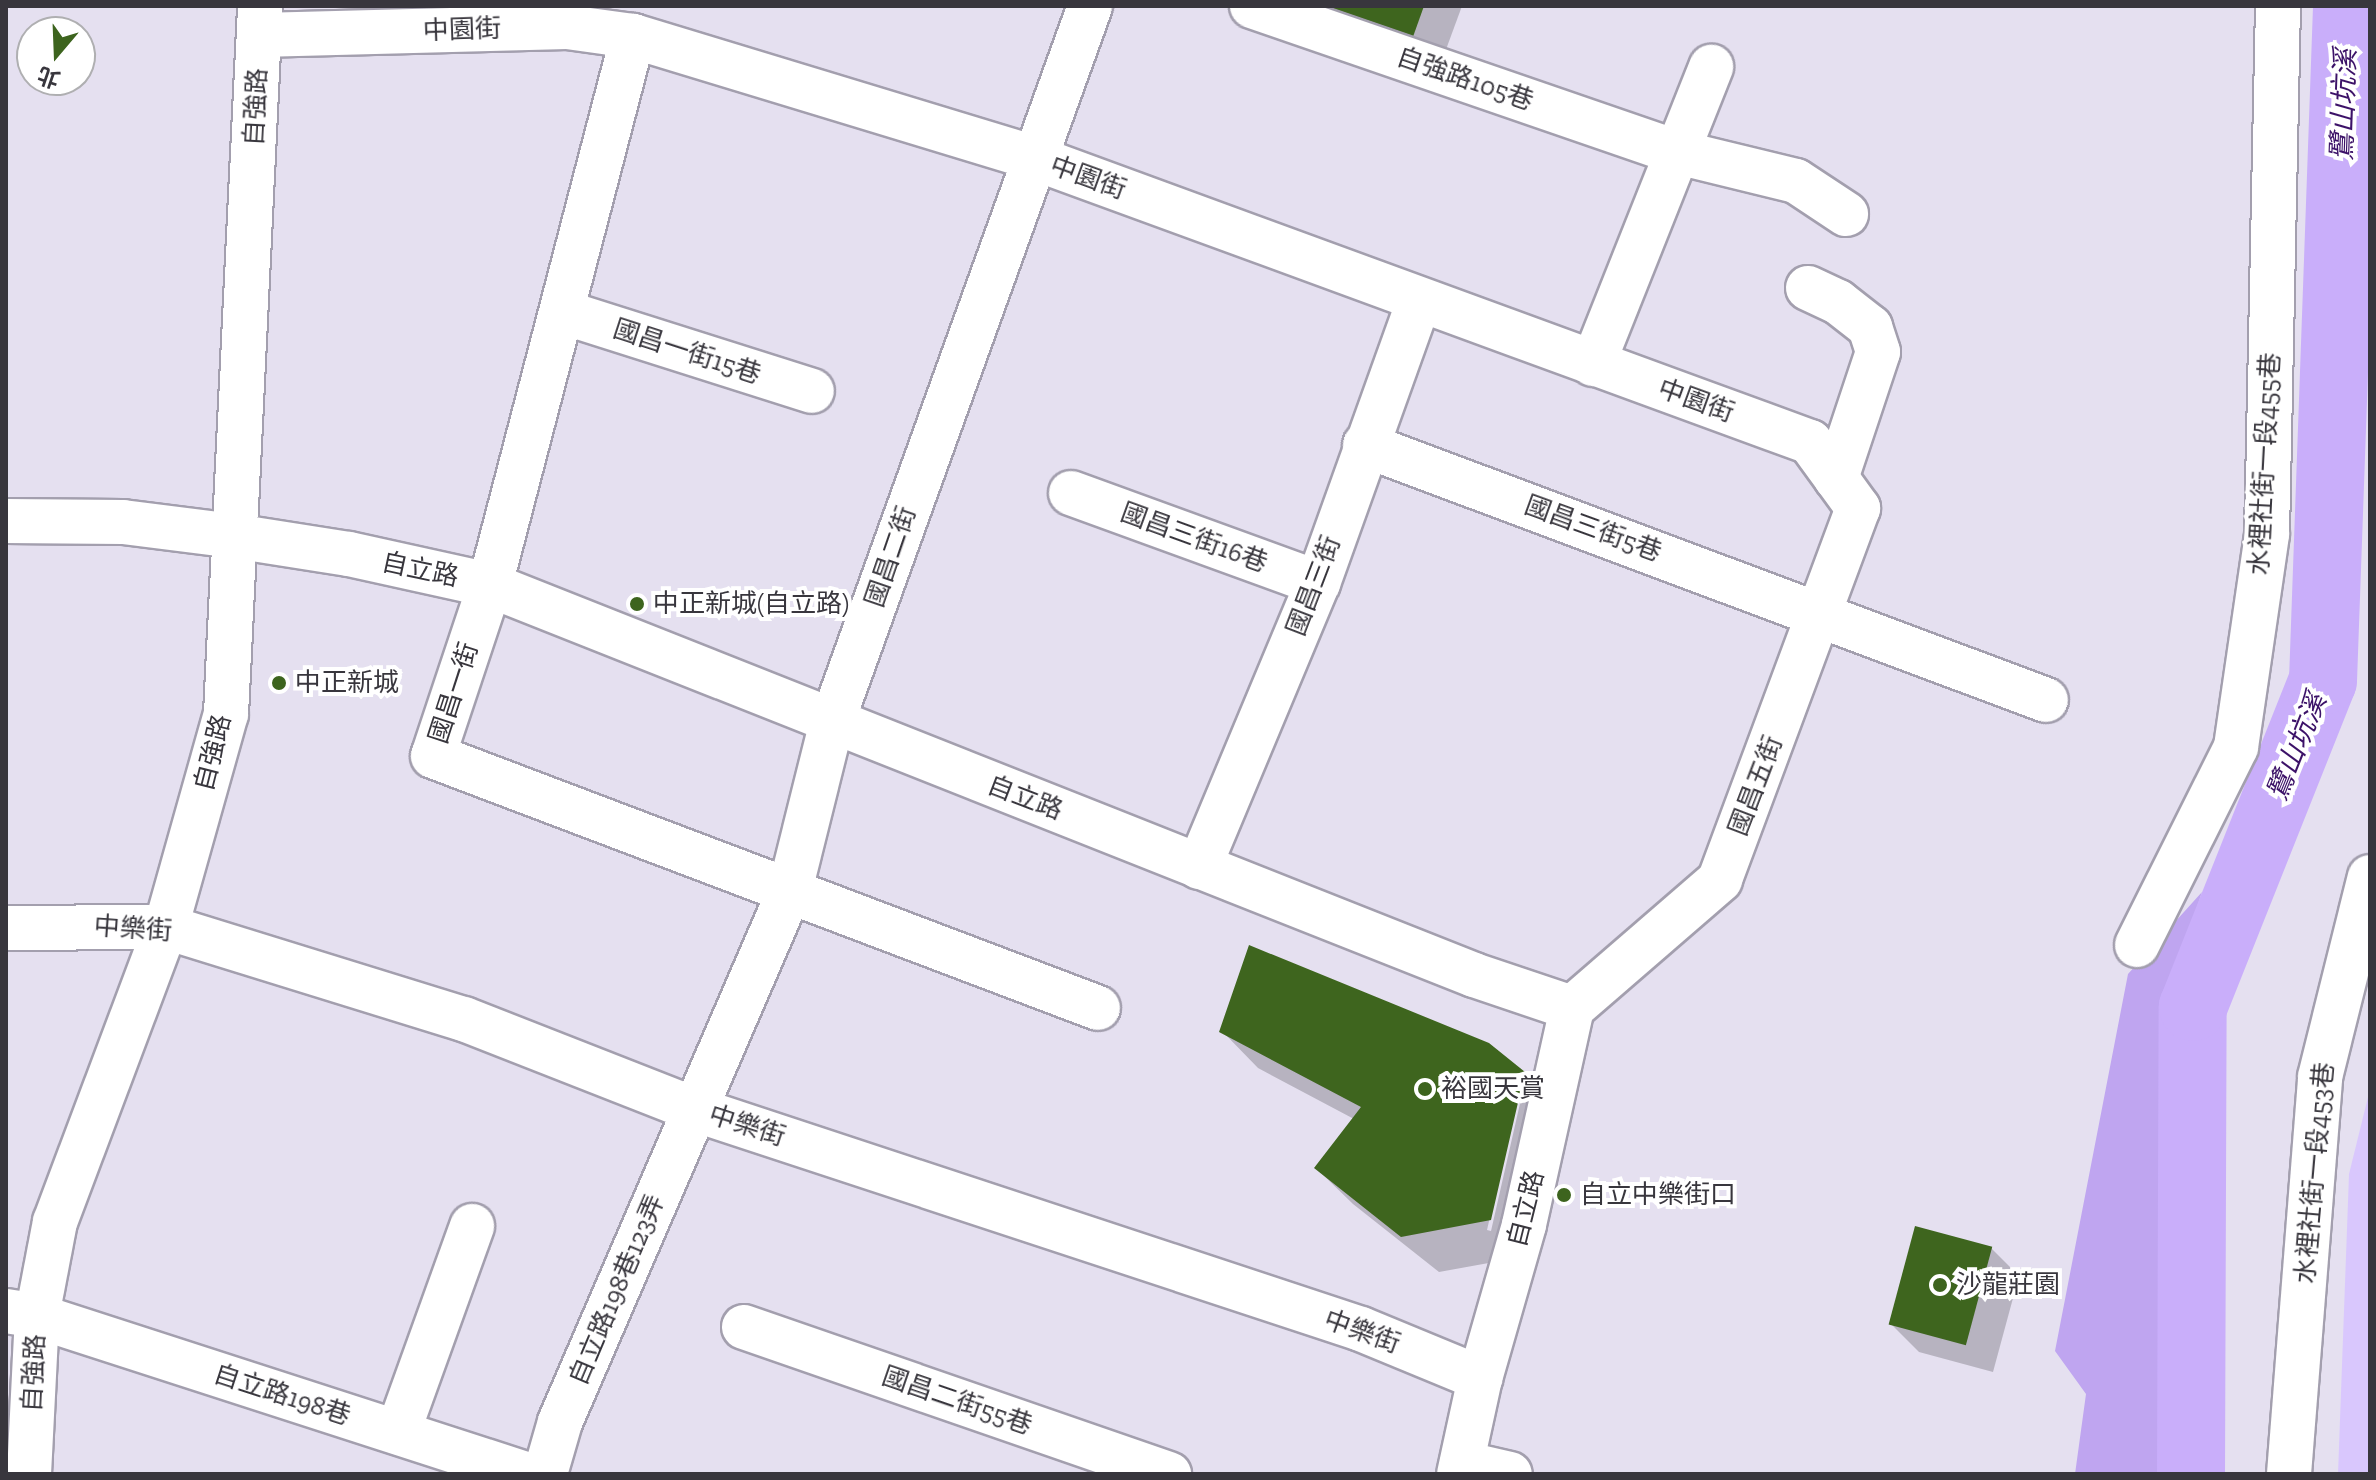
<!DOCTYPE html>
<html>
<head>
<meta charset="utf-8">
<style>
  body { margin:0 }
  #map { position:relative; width:2376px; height:1480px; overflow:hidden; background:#e5e0f0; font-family:"Zilla Slab","Noto Sans TC",serif }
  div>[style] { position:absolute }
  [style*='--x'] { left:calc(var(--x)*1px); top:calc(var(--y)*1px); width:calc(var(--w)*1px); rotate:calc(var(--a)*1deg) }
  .green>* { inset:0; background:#d9c7fd }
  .forest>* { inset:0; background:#bfa5f0 }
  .shadow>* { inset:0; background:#0003 }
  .river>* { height:68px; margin:-34px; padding:0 34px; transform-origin:34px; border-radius:34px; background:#c9aefa }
  .building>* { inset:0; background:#3e651e; transform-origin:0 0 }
  .roads { filter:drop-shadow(2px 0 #a39fae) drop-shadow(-2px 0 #a39fae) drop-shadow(0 2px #a39fae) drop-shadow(0 -2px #a39fae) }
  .minor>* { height:44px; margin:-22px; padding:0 22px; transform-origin:22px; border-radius:22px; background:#fff }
  .dots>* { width:22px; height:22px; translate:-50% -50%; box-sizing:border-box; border:4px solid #fff; border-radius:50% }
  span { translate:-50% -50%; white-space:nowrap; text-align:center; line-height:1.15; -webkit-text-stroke:8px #fff; paint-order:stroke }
  .street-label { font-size:26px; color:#38363d }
  .poi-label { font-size:26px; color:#38363d }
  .left { translate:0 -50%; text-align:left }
  .water-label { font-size:28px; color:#3c1268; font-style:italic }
  .frame { position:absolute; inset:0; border:8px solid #38363d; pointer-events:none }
  .north { position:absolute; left:16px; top:16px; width:80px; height:80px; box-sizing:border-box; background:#fff; border:2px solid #afafb1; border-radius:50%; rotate:199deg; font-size:22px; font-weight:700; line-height:32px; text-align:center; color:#38363d }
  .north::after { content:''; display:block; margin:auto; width:28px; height:36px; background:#3d641e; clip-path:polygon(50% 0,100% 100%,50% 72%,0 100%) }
</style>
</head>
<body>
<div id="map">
  <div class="green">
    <div style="clip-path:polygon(2370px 1089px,2370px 1474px,2338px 1474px,2349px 1174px)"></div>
  </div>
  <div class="forest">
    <div style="clip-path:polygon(2202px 892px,2163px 1010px,2158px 1474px,2075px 1474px,2086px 1394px,2055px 1351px,2128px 974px)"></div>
  </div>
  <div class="shadow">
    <div style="clip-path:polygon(1267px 6px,1462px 6px,1437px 74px)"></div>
    <div style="clip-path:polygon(evenodd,1222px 1031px,1524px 1074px,1561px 1110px,1527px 1256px,1439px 1272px,1353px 1204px,1316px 1168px,1354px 1119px,1258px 1068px,1222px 1031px,1522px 1077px,1526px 1077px,1491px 1231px,1487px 1230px,1522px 1077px)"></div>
    <div style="clip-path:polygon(1916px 1228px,1991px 1248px,2019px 1276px,1993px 1372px,1919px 1352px,1891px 1324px)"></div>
  </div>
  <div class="river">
    <div style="--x:2191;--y:1474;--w:467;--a:-89.8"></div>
    <div style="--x:2193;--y:1007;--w:351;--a:-68.3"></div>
    <div style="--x:2323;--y:681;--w:675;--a:-87.96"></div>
  </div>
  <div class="building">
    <div style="clip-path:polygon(1296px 6px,1424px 6px,1409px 48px)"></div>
    <div style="clip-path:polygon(1249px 945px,1489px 1043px,1525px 1072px,1491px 1220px,1401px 1237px,1314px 1168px,1361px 1107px,1219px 1032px)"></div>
    <div style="left:1915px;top:1226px;width:80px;height:102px;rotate:15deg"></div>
  </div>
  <div class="roads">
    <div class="minor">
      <div style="--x:1252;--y:6;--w:449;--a:19"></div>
      <div style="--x:1677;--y:152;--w:122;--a:13.7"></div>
      <div style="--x:1796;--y:181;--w:60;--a:33.4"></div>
      <div style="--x:259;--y:35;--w:308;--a:-1.5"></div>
      <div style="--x:567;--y:27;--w:67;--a:7.8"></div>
      <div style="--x:633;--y:36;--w:417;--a:16.9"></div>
      <div style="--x:1032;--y:157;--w:829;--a:20.12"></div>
      <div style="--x:1810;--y:442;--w:82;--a:54"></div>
      <div style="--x:1858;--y:508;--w:397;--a:110.4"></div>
      <div style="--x:1720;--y:880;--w:196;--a:139.1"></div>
      <div style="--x:633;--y:36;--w:567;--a:104.6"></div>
      <div style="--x:490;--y:585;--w:180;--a:108.4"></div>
      <div style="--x:433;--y:756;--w:711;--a:20.75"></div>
      <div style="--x:1808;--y:288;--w:33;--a:25"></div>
      <div style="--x:1838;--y:302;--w:41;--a:38"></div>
      <div style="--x:1870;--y:327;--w:26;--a:72"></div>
      <div style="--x:1878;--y:352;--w:133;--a:108.4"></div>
      <div style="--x:563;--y:312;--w:261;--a:17.6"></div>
      <div style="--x:1593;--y:364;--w:320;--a:-68.3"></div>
      <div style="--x:1365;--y:445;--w:727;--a:20.53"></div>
      <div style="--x:1071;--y:493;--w:263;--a:20"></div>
      <div style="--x:6;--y:521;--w:117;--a:0.5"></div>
      <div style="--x:123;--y:522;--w:112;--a:7.2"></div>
      <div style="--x:234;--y:536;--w:116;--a:8.9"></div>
      <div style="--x:349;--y:554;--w:144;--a:12.4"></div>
      <div style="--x:490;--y:585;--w:1058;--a:21.62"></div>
      <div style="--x:1474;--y:975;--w:103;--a:18.6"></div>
      <div style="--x:1572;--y:1008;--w:222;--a:102.5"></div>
      <div style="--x:1524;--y:1225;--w:159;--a:106"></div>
      <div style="--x:1480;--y:1378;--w:98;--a:102.3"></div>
      <div style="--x:1199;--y:867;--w:308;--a:-67.3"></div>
      <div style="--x:1318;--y:583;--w:300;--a:-70.3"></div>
      <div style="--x:6;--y:928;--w:160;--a:-0.4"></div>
      <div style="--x:166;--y:927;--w:312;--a:17.2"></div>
      <div style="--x:464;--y:1019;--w:247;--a:21.4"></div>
      <div style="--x:694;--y:1109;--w:702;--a:18.25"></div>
      <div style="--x:1361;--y:1329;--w:129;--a:22.4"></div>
      <div style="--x:2137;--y:945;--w:221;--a:-63.4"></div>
      <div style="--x:2236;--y:747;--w:215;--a:-81.7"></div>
      <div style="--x:2267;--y:534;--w:528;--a:-88.81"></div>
      <div style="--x:6;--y:1311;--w:31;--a:9"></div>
      <div style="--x:37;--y:1316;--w:514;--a:17.91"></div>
      <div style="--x:744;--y:1327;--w:450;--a:19.1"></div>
      <div style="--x:398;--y:1432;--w:219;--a:-70.2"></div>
      <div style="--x:1462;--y:1463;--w:49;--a:12.9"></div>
      <div style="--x:29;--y:1474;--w:158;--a:-87.1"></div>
      <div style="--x:37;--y:1316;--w:96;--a:-79.2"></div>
      <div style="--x:55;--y:1222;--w:315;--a:-69.4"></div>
      <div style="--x:166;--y:927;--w:221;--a:-74.3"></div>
      <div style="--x:226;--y:714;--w:707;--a:-87.24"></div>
      <div style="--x:545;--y:1474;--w:54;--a:-73.9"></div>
      <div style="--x:560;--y:1422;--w:580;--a:-66.62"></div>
      <div style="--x:790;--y:890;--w:173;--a:-76"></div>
      <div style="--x:832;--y:722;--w:761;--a:-70.18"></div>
      <div style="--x:2289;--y:1474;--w:398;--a:-85.5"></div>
      <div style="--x:2320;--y:1077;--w:206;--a:-76"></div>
    </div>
  </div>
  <div class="dots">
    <div style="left:637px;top:604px;background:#3d641e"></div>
    <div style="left:279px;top:683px;background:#3d641e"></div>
    <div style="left:1425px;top:1089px;background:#3d641e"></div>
    <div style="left:1564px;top:1195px;background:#3d641e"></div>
    <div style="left:1940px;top:1285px;background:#3d641e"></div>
  </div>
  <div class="street-label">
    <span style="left:462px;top:30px;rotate:-2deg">中園街</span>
    <span style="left:1465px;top:79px;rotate:19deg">自強路105巷</span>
    <span style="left:256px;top:107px;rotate:-87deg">自強路</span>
    <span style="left:1088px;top:178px;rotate:20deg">中園街</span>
    <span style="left:687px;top:352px;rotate:18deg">國昌一街15巷</span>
    <span style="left:1696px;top:401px;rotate:20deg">中園街</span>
    <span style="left:2265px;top:464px;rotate:-87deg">水裡社街一段455巷</span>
    <span style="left:1593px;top:529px;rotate:20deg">國昌三街5巷</span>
    <span style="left:1194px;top:538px;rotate:20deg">國昌三街16巷</span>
    <span style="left:891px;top:557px;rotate:-71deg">國昌二街</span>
    <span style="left:420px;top:570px;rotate:12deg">自立路</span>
    <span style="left:1314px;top:586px;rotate:-69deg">國昌三街</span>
    <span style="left:454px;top:693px;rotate:-72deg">國昌一街</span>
    <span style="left:213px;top:753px;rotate:-76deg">自強路</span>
    <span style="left:1756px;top:786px;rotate:-69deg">國昌五街</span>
    <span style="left:1025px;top:798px;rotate:21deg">自立路</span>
    <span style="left:133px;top:929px;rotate:4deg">中樂街</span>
    <span style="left:747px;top:1126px;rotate:18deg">中樂街</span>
    <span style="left:2315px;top:1173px;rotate:-85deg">水裡社街一段453巷</span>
    <span style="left:1526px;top:1209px;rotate:-76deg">自立路</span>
    <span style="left:617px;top:1290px;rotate:-67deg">自立路198巷123弄</span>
    <span style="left:1362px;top:1332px;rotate:20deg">中樂街</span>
    <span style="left:34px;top:1373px;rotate:-87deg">自強路</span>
    <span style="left:282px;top:1395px;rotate:18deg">自立路198巷</span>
    <span style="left:957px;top:1401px;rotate:19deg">國昌二街55巷</span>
  </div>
  <div class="poi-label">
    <span class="left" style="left:653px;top:604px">中正新城(自立路)</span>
    <span class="left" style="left:295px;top:683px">中正新城</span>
    <span class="left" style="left:1441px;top:1089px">裕國天賞</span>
    <span class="left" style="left:1580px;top:1195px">自立中樂街口</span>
    <span class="left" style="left:1956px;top:1285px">沙龍莊園</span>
  </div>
  <div class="water-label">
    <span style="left:2344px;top:105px;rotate:-88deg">鷺山坑溪</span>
    <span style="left:2297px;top:747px;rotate:-68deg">鷺山坑溪</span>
  </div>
  <div class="frame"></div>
  <div class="north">北</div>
</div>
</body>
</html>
